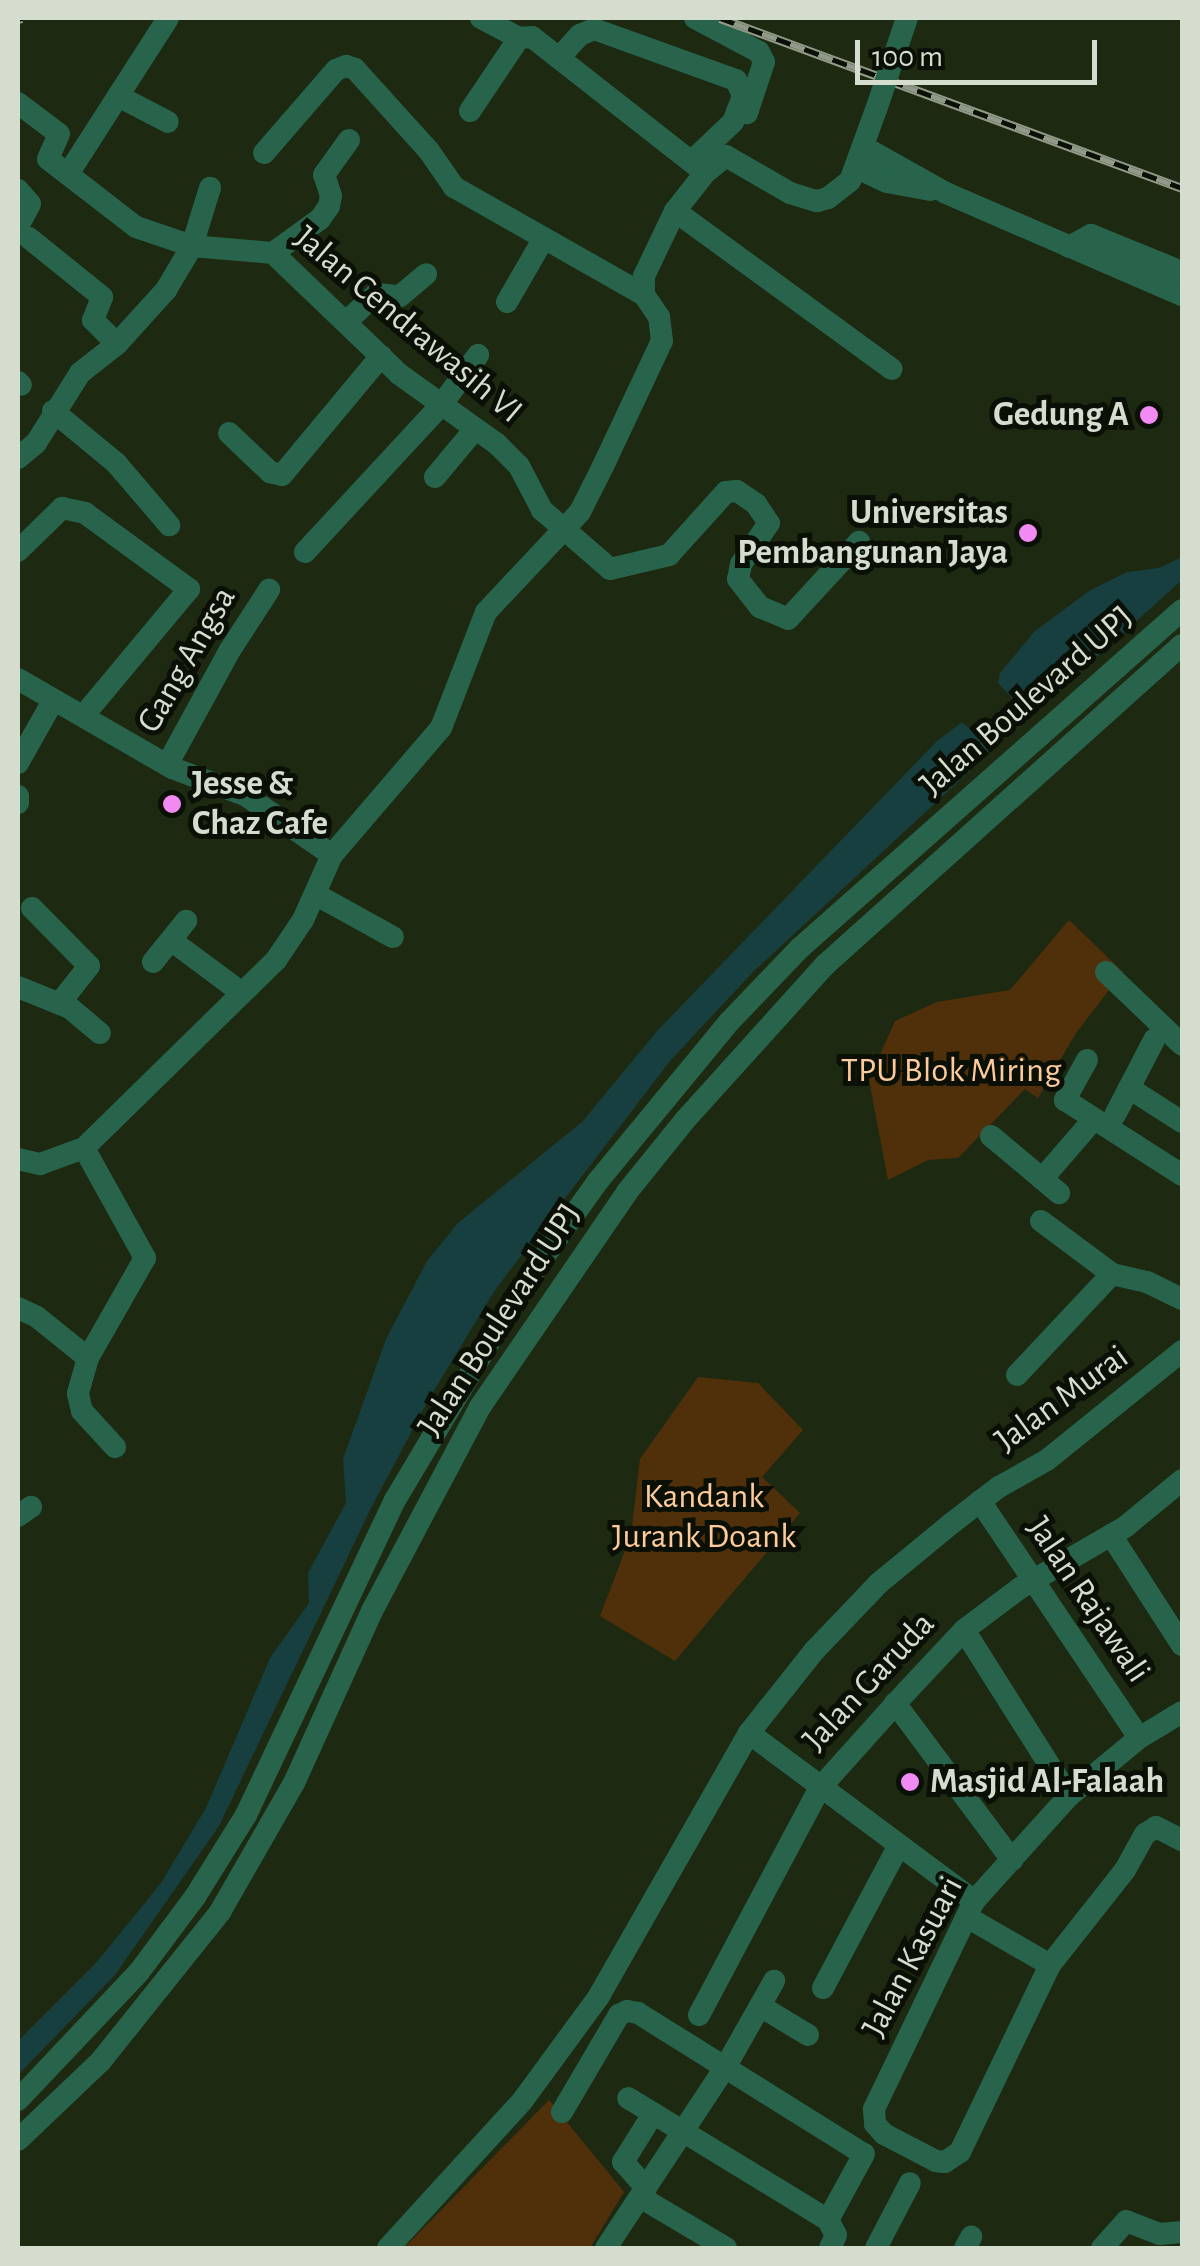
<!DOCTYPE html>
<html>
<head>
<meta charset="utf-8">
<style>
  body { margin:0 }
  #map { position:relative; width:1200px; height:2266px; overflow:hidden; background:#1d2911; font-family:"Alegreya Sans",sans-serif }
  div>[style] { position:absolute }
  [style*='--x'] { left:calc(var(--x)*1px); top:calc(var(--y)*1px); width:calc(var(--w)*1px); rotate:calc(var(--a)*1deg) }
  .green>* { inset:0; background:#50300b }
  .water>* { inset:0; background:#173f3f }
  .minor>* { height:22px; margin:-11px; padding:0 11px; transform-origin:11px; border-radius:11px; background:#27644b }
  .rail>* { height:9px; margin-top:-4.5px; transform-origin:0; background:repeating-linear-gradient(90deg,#0b1006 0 15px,#919a88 0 30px); box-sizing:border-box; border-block:2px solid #919a88 }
  .minor-bridge>* { height:22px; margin:-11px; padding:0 11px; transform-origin:11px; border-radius:11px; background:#27644b }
  .dots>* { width:28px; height:28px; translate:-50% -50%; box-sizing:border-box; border:5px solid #0b1006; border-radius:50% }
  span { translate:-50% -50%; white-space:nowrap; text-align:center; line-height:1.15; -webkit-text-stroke:10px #0b1006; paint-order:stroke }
  .street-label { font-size:35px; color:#d5ddce }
  .poi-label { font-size:35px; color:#d5ddce; font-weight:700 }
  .right { translate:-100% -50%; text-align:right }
  .left { translate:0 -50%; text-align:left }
  .park-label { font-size:35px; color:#fcca9b }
  .frame { position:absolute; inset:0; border:20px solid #d5ddce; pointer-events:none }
  .scale { position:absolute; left:855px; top:40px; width:242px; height:45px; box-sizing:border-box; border:5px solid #d5ddce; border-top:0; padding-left:12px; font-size:30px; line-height:35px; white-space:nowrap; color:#d5ddce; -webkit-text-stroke:8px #0b1006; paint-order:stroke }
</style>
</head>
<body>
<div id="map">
  <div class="green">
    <div style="clip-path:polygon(1069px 920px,1123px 972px,1076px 1033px,1038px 1098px,1025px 1089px,958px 1158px,928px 1160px,888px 1180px,869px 1080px,895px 1021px,937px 1002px,1010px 990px)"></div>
    <div style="clip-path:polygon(698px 1377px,758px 1383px,803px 1430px,762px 1477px,800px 1513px,675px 1661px,600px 1616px,631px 1535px,640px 1459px)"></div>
    <div style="clip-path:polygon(549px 2100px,624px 2192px,590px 2248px,404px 2248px)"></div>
  </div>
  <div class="water">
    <div style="clip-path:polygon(1182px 557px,1182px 580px,1030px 717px,998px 683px,1000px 673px,1035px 631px,1089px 591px,1127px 572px,1159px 568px)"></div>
    <div style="clip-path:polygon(962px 722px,990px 747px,987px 755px,753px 972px,670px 1061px,495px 1290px,430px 1397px,372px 1506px,219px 1826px,115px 1975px,18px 2075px,18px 2041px,96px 1963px,161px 1883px,206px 1808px,270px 1658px,309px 1603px,308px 1573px,346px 1503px,343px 1459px,386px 1339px,427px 1261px,458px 1223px,583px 1121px,657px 1031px,937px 741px)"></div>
  </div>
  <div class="minor">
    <div style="--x:481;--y:18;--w:43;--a:27.8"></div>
    <div style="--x:519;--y:38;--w:13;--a:-4"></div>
    <div style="--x:532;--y:37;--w:217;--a:38.1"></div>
    <div style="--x:695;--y:18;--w:72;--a:28"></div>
    <div style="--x:759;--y:52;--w:11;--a:63"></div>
    <div style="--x:764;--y:62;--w:54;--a:108.4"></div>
    <div style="--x:559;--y:58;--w:31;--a:-48"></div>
    <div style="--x:580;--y:35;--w:15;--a:-23"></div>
    <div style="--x:594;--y:29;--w:151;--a:19.8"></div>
    <div style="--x:736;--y:80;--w:17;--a:66"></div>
    <div style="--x:743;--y:96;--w:28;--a:111"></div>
    <div style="--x:733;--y:122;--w:55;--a:136.5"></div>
    <div style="--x:118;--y:96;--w:56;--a:27.5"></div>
    <div style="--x:18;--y:103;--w:51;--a:37.1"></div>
    <div style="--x:59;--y:134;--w:27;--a:114"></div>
    <div style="--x:48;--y:159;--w:111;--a:37.7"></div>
    <div style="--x:136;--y:227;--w:59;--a:18.7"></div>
    <div style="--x:192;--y:246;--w:81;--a:4.9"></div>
    <div style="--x:273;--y:253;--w:175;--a:43.8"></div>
    <div style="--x:399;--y:374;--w:120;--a:35.5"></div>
    <div style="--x:497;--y:444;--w:31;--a:45"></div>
    <div style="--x:519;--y:466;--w:50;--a:62.4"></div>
    <div style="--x:542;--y:510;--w:90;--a:40.9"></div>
    <div style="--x:610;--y:569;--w:61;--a:-13.3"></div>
    <div style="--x:669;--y:555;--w:85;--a:-47.9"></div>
    <div style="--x:726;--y:492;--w:11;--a:-5"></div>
    <div style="--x:737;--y:491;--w:23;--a:34"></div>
    <div style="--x:756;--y:504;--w:23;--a:56"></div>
    <div style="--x:769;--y:523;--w:50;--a:124.3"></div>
    <div style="--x:741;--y:564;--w:15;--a:101"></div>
    <div style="--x:738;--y:579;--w:36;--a:52"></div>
    <div style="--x:760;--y:607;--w:30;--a:23"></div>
    <div style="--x:788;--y:619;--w:105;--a:-47.3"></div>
    <div style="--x:470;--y:111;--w:88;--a:-56.1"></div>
    <div style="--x:864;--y:147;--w:94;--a:29.3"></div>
    <div style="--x:946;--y:193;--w:257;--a:23.4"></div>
    <div style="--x:264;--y:153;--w:110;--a:-49.1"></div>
    <div style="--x:336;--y:70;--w:11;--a:-22"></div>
    <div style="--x:346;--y:66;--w:9;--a:18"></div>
    <div style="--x:355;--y:69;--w:110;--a:47.9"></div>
    <div style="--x:429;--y:151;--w:44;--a:55.2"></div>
    <div style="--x:454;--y:187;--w:219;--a:29.6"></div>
    <div style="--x:857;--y:168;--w:33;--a:25"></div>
    <div style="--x:887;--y:182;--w:44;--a:10.5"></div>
    <div style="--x:68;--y:174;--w:185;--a:-57.3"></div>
    <div style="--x:18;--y:190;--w:18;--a:49"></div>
    <div style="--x:30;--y:204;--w:26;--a:118"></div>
    <div style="--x:675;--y:211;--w:268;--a:36.1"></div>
    <div style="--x:29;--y:238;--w:94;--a:38.9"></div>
    <div style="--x:102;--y:297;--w:25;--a:111"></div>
    <div style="--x:93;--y:320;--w:34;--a:45"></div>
    <div style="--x:1069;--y:247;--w:25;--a:-29"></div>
    <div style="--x:1091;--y:235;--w:98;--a:22.1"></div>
    <div style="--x:273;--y:253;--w:58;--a:-35.9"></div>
    <div style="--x:320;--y:219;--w:16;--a:-55"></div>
    <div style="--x:329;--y:206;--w:10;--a:-79"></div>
    <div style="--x:331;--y:196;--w:22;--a:-108"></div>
    <div style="--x:324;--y:175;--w:43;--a:-54.5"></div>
    <div style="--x:507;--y:302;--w:74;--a:-60"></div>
    <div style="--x:346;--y:322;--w:41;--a:-43"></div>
    <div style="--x:376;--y:294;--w:24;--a:5"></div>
    <div style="--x:400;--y:296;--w:34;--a:-40"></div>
    <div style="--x:18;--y:382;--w:4;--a:45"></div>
    <div style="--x:53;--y:411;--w:82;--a:39.5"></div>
    <div style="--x:116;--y:463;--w:82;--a:49.5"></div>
    <div style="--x:229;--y:433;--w:57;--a:43.6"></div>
    <div style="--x:270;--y:472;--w:12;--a:14"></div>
    <div style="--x:282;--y:475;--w:155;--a:-50.2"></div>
    <div style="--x:18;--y:458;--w:23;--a:-40"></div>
    <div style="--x:36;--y:443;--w:83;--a:-57.8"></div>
    <div style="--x:80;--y:373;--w:47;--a:-38.1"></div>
    <div style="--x:117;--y:344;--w:73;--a:-47.8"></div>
    <div style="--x:166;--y:290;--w:51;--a:-59.4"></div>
    <div style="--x:192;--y:246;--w:61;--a:-72.8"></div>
    <div style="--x:435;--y:477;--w:62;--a:-50.2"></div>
    <div style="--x:18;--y:551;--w:62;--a:-44.3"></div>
    <div style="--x:62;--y:508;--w:24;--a:12"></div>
    <div style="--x:85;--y:513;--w:129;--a:36.2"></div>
    <div style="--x:189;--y:589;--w:165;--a:129.8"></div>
    <div style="--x:305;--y:552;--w:202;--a:-47.2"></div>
    <div style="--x:442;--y:404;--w:61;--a:-53.7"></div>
    <div style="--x:18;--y:679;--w:178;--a:30"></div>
    <div style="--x:172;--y:768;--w:78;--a:20.3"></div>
    <div style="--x:245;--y:795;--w:106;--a:34.6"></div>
    <div style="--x:18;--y:763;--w:71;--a:-60.6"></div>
    <div style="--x:167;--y:765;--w:131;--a:-61.3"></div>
    <div style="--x:230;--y:650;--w:72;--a:-57"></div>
    <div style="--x:18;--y:796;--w:7;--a:90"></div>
    <div style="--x:315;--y:894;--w:89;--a:28.9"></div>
    <div style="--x:32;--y:908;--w:81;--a:45.5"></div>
    <div style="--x:89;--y:966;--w:48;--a:128.3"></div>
    <div style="--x:172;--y:941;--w:87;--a:36.6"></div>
    <div style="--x:153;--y:962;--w:53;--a:-51.2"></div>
    <div style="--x:1106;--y:972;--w:105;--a:43.8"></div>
    <div style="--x:18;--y:987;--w:56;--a:22"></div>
    <div style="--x:70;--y:1008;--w:39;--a:40"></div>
    <div style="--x:1087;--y:1060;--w:46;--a:118.8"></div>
    <div style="--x:1065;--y:1100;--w:139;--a:32.7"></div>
    <div style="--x:1129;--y:1088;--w:63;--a:32.7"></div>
    <div style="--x:1115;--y:1115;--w:85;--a:-62.5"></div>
    <div style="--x:991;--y:1136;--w:89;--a:40"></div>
    <div style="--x:84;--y:1148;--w:126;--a:61"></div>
    <div style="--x:145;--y:1258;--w:115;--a:119.7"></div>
    <div style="--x:18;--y:1159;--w:23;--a:13"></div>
    <div style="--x:40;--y:1164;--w:47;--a:-20"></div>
    <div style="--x:84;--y:1148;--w:269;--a:-44.4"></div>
    <div style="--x:276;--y:960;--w:48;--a:-56"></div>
    <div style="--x:303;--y:920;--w:71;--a:-66"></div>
    <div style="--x:332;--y:855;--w:167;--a:-49.4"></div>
    <div style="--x:441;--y:728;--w:124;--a:-68.8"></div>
    <div style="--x:486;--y:612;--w:137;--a:-46.8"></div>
    <div style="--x:580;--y:512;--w:54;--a:-63.4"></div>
    <div style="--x:604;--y:464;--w:136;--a:-64.8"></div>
    <div style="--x:662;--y:341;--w:24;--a:-97"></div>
    <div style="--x:659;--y:317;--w:27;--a:-124"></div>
    <div style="--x:644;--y:295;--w:19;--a:-90"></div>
    <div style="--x:644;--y:276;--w:72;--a:-64.5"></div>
    <div style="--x:675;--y:211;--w:48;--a:-51.7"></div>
    <div style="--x:705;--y:173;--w:27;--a:-39"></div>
    <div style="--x:726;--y:156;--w:74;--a:30"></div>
    <div style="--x:790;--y:193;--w:28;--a:17"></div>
    <div style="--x:817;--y:201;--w:11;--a:-15"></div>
    <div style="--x:828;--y:198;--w:28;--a:-38"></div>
    <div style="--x:850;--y:181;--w:79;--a:-70"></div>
    <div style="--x:1042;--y:1179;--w:79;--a:-49.1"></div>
    <div style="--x:1041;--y:1221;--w:89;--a:36.7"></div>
    <div style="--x:1112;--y:1274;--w:36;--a:13"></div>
    <div style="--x:1147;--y:1282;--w:39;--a:26"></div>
    <div style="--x:18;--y:1308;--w:21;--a:25"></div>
    <div style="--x:37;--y:1317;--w:65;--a:38.8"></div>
    <div style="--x:88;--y:1358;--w:37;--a:106"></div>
    <div style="--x:78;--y:1394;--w:17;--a:77"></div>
    <div style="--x:82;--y:1411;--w:49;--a:47.5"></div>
    <div style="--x:1017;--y:1375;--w:139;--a:-46.8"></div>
    <div style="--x:980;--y:1501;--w:285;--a:56.1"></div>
    <div style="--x:18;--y:1516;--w:16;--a:-35"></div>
    <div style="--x:1111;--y:1535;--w:131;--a:57.2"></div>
    <div style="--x:964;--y:1630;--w:196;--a:57.7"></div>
    <div style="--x:895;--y:1703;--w:196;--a:53.3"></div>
    <div style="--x:1182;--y:1712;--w:50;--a:148.8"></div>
    <div style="--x:1139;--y:1738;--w:91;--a:140.4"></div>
    <div style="--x:1069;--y:1796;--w:142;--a:132.1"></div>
    <div style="--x:974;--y:1901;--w:231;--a:115.7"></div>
    <div style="--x:874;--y:2109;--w:15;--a:86"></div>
    <div style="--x:875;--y:2124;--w:13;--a:48"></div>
    <div style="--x:884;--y:2134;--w:59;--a:27.4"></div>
    <div style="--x:936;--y:2161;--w:9;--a:6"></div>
    <div style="--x:945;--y:2162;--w:18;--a:-34"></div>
    <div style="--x:960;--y:2152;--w:208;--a:-64.3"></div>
    <div style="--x:1050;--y:1965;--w:121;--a:-51.7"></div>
    <div style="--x:1125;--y:1870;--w:41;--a:-60.9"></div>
    <div style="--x:1145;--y:1834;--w:13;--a:-32"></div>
    <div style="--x:1156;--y:1827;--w:29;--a:27"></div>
    <div style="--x:749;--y:1733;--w:281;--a:36.7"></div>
    <div style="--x:967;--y:1917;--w:96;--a:30"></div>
    <div style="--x:823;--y:1988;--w:160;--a:-62"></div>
    <div style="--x:760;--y:2006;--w:56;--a:31.1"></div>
    <div style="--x:699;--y:2015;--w:256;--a:-62"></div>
    <div style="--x:819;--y:1789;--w:132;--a:-48.1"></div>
    <div style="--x:907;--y:1691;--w:83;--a:-46.9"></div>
    <div style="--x:964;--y:1630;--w:70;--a:-36.9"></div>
    <div style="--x:1020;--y:1588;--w:121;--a:-30.2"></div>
    <div style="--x:1125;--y:1527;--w:74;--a:-39.5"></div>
    <div style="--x:18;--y:2100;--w:176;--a:-46.6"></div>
    <div style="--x:139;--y:1972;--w:94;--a:-53.3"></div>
    <div style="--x:195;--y:1897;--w:97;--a:-58.1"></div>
    <div style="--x:246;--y:1815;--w:348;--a:-64.7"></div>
    <div style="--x:395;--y:1500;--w:246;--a:-59.2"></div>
    <div style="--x:521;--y:1289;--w:133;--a:-54.5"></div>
    <div style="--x:598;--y:1181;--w:206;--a:-50.5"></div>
    <div style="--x:729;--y:1022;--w:103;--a:-46.2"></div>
    <div style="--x:800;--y:948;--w:510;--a:-41.5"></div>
    <div style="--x:562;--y:2112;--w:113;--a:-59.6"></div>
    <div style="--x:619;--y:2015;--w:9;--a:-27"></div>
    <div style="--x:627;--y:2011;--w:11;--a:10"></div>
    <div style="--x:638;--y:2013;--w:266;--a:32"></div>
    <div style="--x:864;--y:2154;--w:75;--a:118.6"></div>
    <div style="--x:828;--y:2220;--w:234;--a:-148.6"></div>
    <div style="--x:18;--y:2140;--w:113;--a:-43.6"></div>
    <div style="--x:100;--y:2062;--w:192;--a:-51.3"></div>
    <div style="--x:220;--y:1912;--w:149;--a:-60.2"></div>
    <div style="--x:294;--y:1783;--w:189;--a:-65.6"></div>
    <div style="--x:372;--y:1611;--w:231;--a:-62.1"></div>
    <div style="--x:480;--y:1407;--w:260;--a:-55.6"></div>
    <div style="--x:627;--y:1192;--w:92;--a:-51.1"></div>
    <div style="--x:685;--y:1120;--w:209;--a:-47.9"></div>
    <div style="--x:825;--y:965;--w:479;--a:-41.9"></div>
    <div style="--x:646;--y:2188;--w:35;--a:-131"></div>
    <div style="--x:623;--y:2162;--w:57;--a:-58"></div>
    <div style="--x:640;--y:2197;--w:100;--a:30.7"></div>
    <div style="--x:828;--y:2220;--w:17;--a:62"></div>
    <div style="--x:836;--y:2235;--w:14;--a:115"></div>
    <div style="--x:388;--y:2248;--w:200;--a:-47.6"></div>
    <div style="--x:523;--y:2100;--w:129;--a:-53.8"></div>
    <div style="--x:599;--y:1996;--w:303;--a:-60.3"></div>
    <div style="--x:749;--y:1733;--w:105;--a:-51.6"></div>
    <div style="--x:814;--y:1651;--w:94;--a:-46.3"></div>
    <div style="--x:879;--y:1583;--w:94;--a:-39.4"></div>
    <div style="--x:952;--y:1523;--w:59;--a:-37.5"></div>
    <div style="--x:999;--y:1487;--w:55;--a:-29.4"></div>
    <div style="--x:1047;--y:1460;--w:174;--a:-38.9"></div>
    <div style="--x:606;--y:2248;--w:218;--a:-56.6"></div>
    <div style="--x:726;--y:2066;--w:98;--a:-60.5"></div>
    <div style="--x:876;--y:2248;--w:73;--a:-62.4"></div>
    <div style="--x:965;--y:2248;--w:13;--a:-61"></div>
    <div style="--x:1102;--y:2248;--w:36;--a:-48"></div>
    <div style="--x:1126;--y:2221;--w:36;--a:21"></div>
    <div style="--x:1160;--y:2234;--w:22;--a:-5"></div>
  </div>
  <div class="rail">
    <div style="--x:720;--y:18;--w:492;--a:20.2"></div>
    <div style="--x:18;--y:19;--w:4;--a:-14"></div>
  </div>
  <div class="minor-bridge">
    <div style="--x:877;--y:107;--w:94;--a:-71.4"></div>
  </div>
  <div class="dots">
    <div style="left:1149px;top:415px;background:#f28af3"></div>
    <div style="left:1028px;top:533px;background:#f28af3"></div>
    <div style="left:172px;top:804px;background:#f28af3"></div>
    <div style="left:910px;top:1782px;background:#f28af3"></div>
  </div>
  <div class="street-label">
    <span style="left:408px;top:325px;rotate:40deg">Jalan Cendrawasih VI</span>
    <span style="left:187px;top:660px;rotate:-60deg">Gang Angsa</span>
    <span style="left:1027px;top:701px;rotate:-41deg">Jalan Boulevard UPJ</span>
    <span style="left:500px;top:1320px;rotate:-57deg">Jalan Boulevard UPJ</span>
    <span style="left:1062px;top:1399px;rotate:-36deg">Jalan Murai</span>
    <span style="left:1088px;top:1600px;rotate:56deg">Jalan Rajawali</span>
    <span style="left:869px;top:1682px;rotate:-47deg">Jalan Garuda</span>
    <span style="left:913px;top:1957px;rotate:-62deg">Jalan Kasuari</span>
  </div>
  <div class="poi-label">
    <span class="right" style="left:1129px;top:415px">Gedung A</span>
    <span class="right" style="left:1008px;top:533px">Universitas<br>Pembangunan Jaya</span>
    <span class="left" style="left:192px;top:804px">Jesse &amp;<br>Chaz Cafe</span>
    <span class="left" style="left:930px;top:1782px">Masjid Al-Falaah</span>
  </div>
  <div class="park-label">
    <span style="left:951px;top:1071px">TPU Blok Miring</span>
    <span style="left:704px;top:1517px">Kandank<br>Jurank Doank</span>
  </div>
  <div class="frame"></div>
  <div class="scale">100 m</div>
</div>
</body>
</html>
